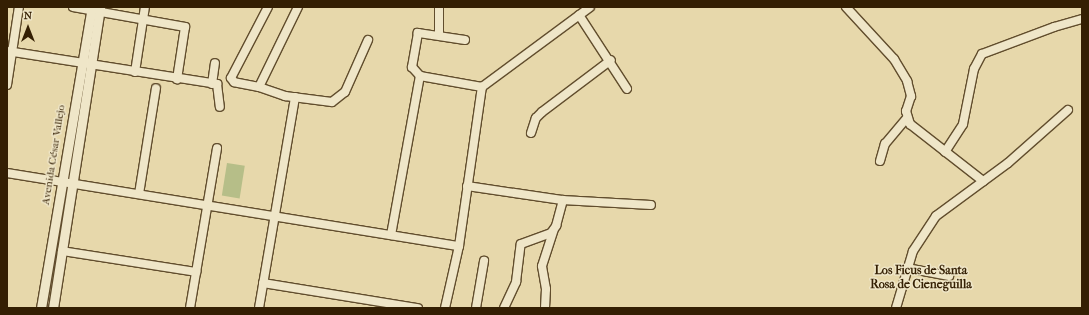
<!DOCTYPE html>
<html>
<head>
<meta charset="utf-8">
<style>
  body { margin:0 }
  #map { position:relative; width:1089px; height:315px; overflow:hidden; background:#e7d8ab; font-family:"IM FELL French Canon",serif }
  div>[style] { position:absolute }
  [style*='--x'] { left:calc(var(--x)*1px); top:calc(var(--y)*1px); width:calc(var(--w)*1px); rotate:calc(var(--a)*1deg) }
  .green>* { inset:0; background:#b6be88; transform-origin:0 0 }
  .roads { filter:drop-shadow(1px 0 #614d2d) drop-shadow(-1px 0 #614d2d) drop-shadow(0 1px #614d2d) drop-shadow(0 -1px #614d2d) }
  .minor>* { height:8px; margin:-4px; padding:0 4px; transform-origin:4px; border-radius:4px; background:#efe6c8 }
  .tertiary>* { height:9px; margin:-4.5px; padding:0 4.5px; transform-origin:4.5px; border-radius:4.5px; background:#efe6c8 }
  span { translate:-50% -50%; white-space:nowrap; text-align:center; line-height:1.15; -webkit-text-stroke:3px #efe6c8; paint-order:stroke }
  .street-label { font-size:11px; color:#341f03 }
  .neighbourhood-label { font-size:12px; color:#341f03; font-weight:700 }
  .frame { position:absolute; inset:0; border:8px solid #341f03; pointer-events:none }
  .north { position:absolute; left:8px; top:8px; width:40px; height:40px; -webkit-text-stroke:3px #efe6c8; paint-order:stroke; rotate:0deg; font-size:11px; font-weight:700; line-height:16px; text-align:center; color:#341f03 }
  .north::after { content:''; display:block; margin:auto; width:14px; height:18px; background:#341f03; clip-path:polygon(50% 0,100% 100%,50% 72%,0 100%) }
</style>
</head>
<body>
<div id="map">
  <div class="green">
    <div style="left:227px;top:163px;width:18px;height:33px;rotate:9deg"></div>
  </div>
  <div class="roads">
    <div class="minor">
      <div style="--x:73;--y:7;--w:114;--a:10.1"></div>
      <div style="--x:185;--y:27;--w:53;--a:98.7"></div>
      <div style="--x:298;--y:7;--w:89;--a:116"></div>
      <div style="--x:259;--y:87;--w:28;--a:19"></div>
      <div style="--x:285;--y:96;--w:47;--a:7.3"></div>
      <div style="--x:332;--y:102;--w:16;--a:-38"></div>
      <div style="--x:345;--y:92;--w:57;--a:-66.1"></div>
      <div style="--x:846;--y:7;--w:71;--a:47.3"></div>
      <div style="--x:894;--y:59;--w:26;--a:59"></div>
      <div style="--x:907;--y:81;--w:16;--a:75"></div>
      <div style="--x:911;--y:96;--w:16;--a:108"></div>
      <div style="--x:906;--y:111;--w:14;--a:73"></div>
      <div style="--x:910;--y:124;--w:93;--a:38"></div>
      <div style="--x:579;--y:15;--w:88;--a:57"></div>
      <div style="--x:439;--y:35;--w:28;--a:-90"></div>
      <div style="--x:465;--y:40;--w:48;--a:-171.5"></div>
      <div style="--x:418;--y:33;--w:35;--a:100"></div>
      <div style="--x:412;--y:67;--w:12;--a:48"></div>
      <div style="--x:420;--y:76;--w:63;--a:10.1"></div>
      <div style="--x:7;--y:51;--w:213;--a:8.9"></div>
      <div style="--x:217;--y:84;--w:23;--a:83"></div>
      <div style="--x:135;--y:72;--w:66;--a:-81.3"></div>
      <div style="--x:212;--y:84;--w:21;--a:-82"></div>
      <div style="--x:7;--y:85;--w:79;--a:-81.3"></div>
      <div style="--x:259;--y:87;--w:25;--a:-169"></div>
      <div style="--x:234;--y:82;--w:5;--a:-127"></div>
      <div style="--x:231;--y:78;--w:80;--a:-62.5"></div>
      <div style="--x:531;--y:133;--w:16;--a:-72"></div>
      <div style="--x:536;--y:118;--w:8;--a:-45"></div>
      <div style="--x:542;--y:112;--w:86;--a:-37"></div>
      <div style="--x:945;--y:152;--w:33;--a:-57"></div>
      <div style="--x:963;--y:124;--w:56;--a:-78.7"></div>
      <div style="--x:974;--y:69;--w:17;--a:-62"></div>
      <div style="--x:982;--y:54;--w:77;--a:-20.6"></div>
      <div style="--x:1054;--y:27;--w:29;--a:-16"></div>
      <div style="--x:880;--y:161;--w:18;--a:-74"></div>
      <div style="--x:885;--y:144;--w:34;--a:-50"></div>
      <div style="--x:7;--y:173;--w:458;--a:9.2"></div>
      <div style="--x:467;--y:186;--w:96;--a:8.4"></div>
      <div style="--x:562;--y:200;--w:89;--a:3.2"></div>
      <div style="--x:139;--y:194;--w:107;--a:-80.9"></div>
      <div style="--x:391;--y:235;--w:162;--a:-79.7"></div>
      <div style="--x:62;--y:251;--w:136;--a:8.9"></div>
      <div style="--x:907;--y:268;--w:43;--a:10.8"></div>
      <div style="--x:263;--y:283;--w:157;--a:9.2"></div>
      <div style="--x:190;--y:308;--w:162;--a:-80.4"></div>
      <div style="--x:259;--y:308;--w:214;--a:-80.3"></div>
      <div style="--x:445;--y:308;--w:64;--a:-77.3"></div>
      <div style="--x:459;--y:246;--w:161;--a:-81.8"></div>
      <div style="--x:482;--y:87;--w:134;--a:-36.5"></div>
      <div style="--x:476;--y:308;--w:48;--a:-80.3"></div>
      <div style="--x:504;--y:308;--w:29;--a:-65"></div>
      <div style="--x:516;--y:282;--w:38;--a:-83"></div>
      <div style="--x:521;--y:244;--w:32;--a:-20"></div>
      <div style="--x:551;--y:233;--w:9;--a:-54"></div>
      <div style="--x:556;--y:226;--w:27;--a:-75"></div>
      <div style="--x:545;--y:308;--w:19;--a:-87"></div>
      <div style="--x:546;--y:289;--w:23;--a:-100"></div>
      <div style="--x:542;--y:266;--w:38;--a:-72"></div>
      <div style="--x:896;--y:308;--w:59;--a:-73.4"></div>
      <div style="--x:913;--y:251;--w:42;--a:-56.7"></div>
      <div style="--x:936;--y:216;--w:89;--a:-36.4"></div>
      <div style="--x:1008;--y:163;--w:80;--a:-41.5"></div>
    </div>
    <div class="tertiary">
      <div style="--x:41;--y:308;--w:305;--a:-80.4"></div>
      <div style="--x:53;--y:308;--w:305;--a:-81.1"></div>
    </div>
  </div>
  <div class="street-label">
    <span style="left:54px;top:155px;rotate:-81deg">Avenida César Vallejo</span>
  </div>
  <div class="neighbourhood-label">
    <span style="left:921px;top:278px">Los Ficus de Santa<br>Rosa de Cieneguilla</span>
  </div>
  <div class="frame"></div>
  <div class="north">N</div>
</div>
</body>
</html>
